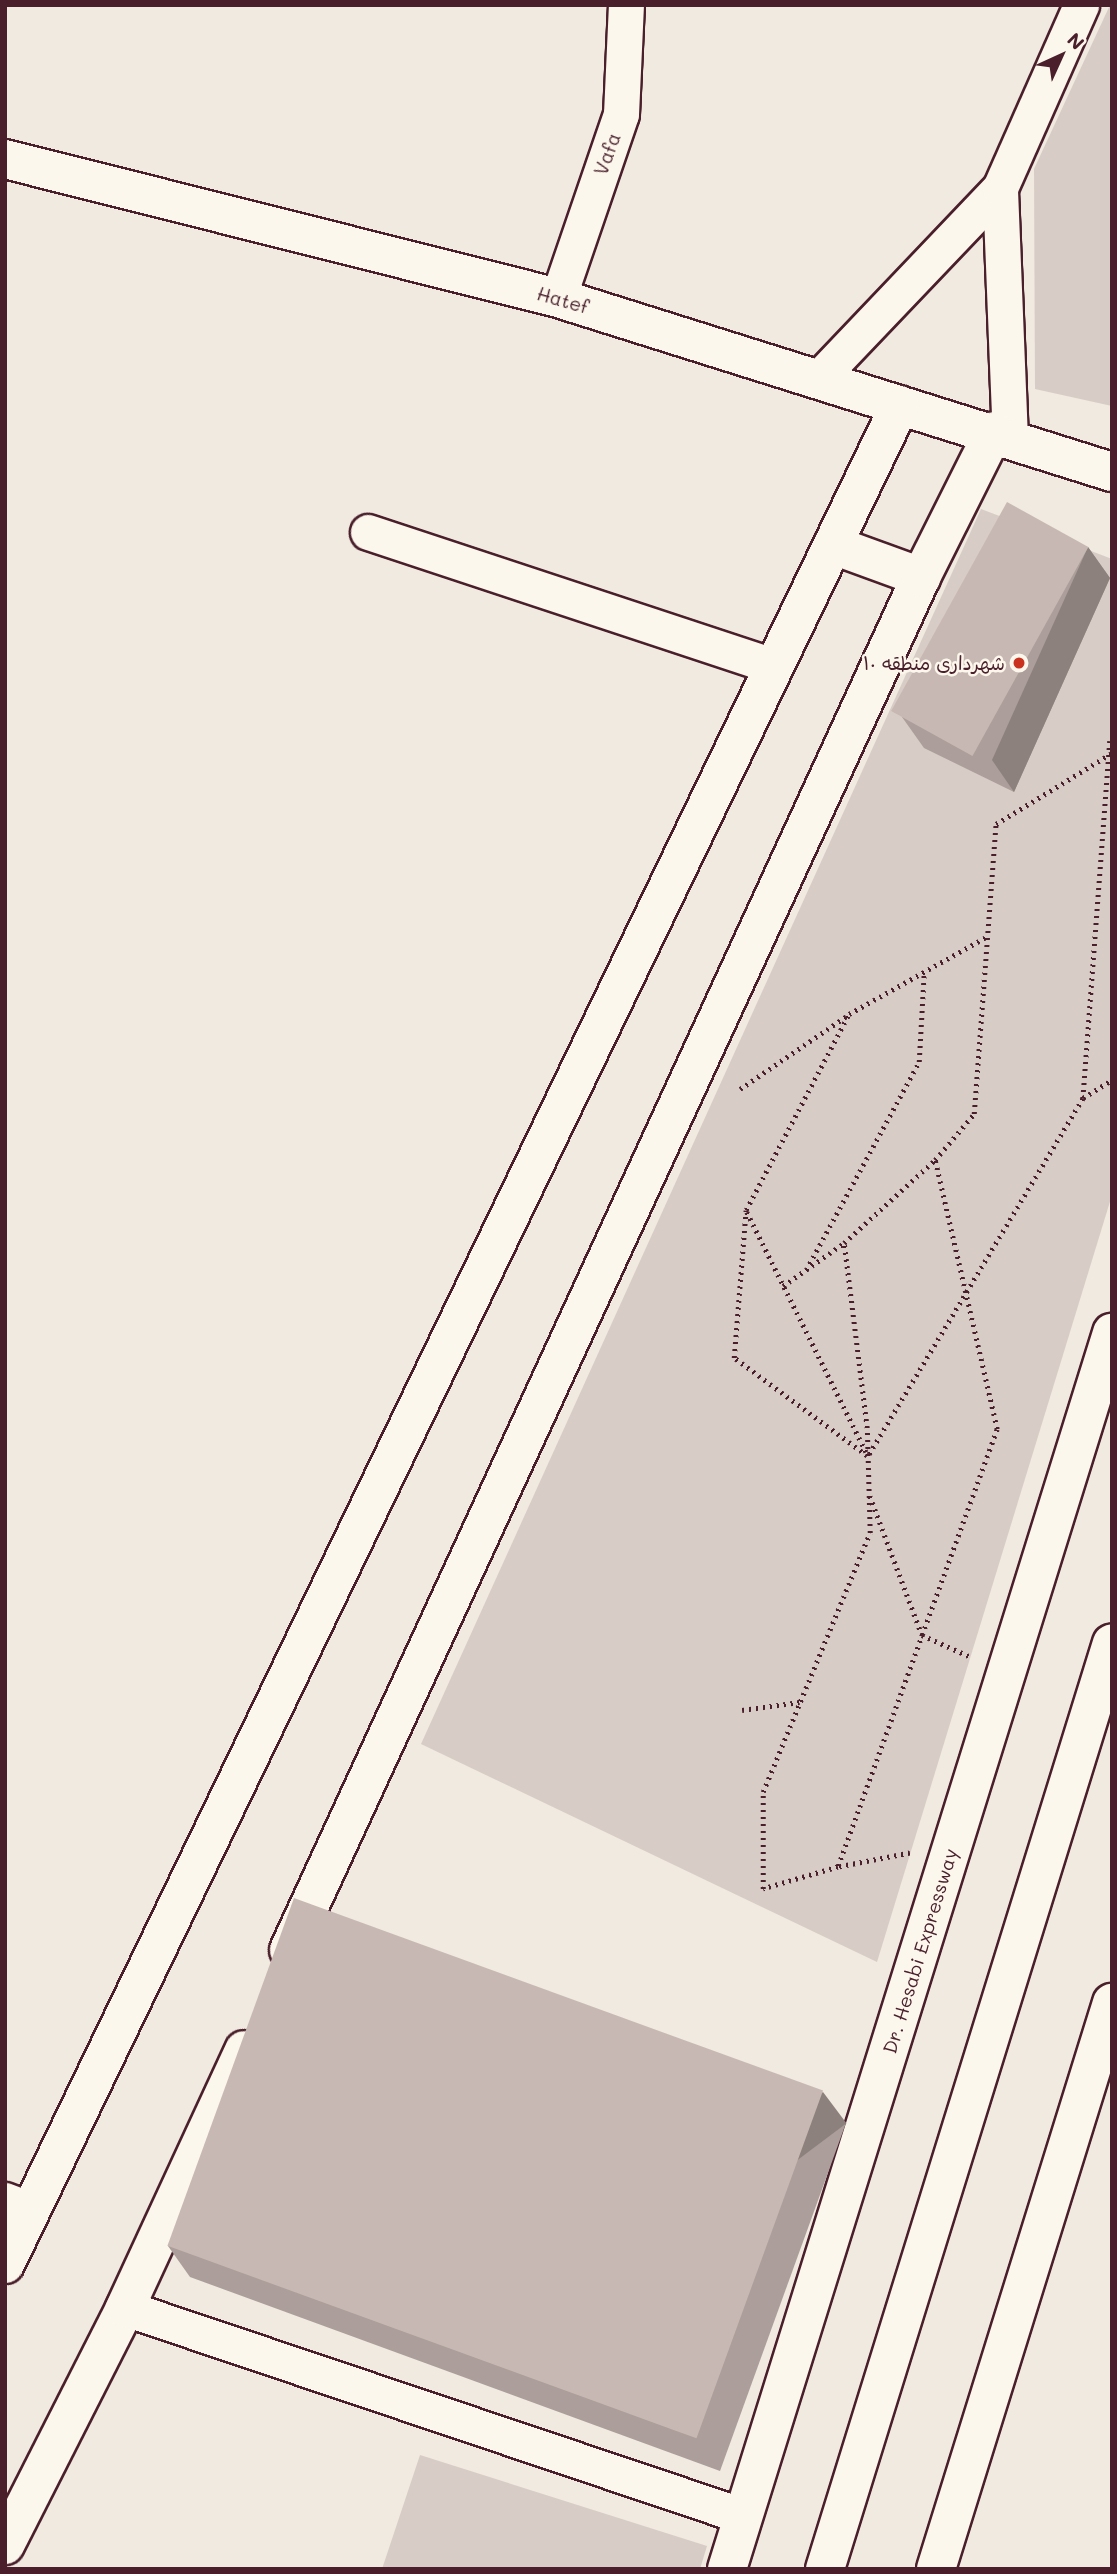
<!DOCTYPE html>
<html>
<head>
<meta charset="utf-8">
<style>
  body { margin:0 }
  #map { position:relative; width:1117px; height:2574px; overflow:hidden; background:#f0eae0; font-family:Mali,"Playpen Sans Arabic",sans-serif }
  div>[style] { position:absolute }
  [style*='--x'] { left:calc(var(--x)*1px); top:calc(var(--y)*1px); width:calc(var(--w)*1px); rotate:calc(var(--a)*1deg) }
  .green>* { inset:0; background:#d8ccc6 }
  .path>* { height:4.5px; margin-top:-2.25px; transform-origin:0; background:repeating-linear-gradient(90deg,#4a1f2b 0 2px,transparent 0 7px) }
  .roads { filter:drop-shadow(2px 0 #4a1f2b) drop-shadow(-2px 0 #4a1f2b) drop-shadow(0 2px #4a1f2b) drop-shadow(0 -2px #4a1f2b) }
  .minor>* { height:35px; margin:-17.5px; padding:0 17.5px; transform-origin:17.5px; border-radius:17.5px; background:#fbf7ec }
  .tertiary>* { height:38px; margin:-19px; padding:0 19px; transform-origin:19px; border-radius:19px; background:#fbf7ec }
  .secondary>* { height:38px; margin:-19px; padding:0 19px; transform-origin:19px; border-radius:19px; background:#fbf7ec }
  .trunk>* { height:38px; margin:-19px; padding:0 19px; transform-origin:19px; border-radius:19px; background:#fbf7ec }
  .wall>* { inset:0; background:#ac9e9a }
  .shaded-wall>* { inset:0; background:#8c817d; transform-origin:0 0 }
  .building>* { inset:0; background:#c8b8b3; transform-origin:0 0 }
  .dots>* { width:19px; height:19px; translate:-50% -50%; box-sizing:border-box; border:4px solid #fbf7ec; border-radius:50% }
  span { translate:-50% -50%; white-space:nowrap; text-align:center; line-height:1.15; -webkit-text-stroke:5px #fbf7ec; paint-order:stroke }
  .street-label { font-size:19px; color:#4a1f2b }
  .poi-label { font-size:19px; color:#4a1f2b }
  .right { translate:-100% -50%; text-align:right }
  .frame { position:absolute; inset:0; border:7px solid #4a1f2b; pointer-events:none }
  .north { position:absolute; left:1026px; top:21px; width:70px; height:70px; -webkit-text-stroke:5px #fbf7ec; paint-order:stroke; rotate:45deg; font-size:19px; font-weight:700; line-height:28px; text-align:center; color:#4a1f2b }
  .north::after { content:''; display:block; margin:auto; width:24px; height:32px; background:#4a1f2b; clip-path:polygon(50% 0,100% 100%,50% 72%,0 100%) }
</style>
</head>
<body>
<div id="map">
  <div class="green">
    <div style="clip-path:polygon(1110px 5px,1112px 5px,1112px 406px,1035px 389px,1034px 169px)"></div>
    <div style="clip-path:polygon(981px 509px,1112px 559px,1112px 1195px,877px 1962px,421px 1744px)"></div>
    <div style="clip-path:polygon(420px 2455px,707px 2546px,700px 2569px,382px 2569px)"></div>
  </div>
  <div class="path">
    <div style="--x:1110;--y:741;--w:358;--a:94.3"></div>
    <div style="--x:1083;--y:1098;--w:34;--a:-32"></div>
    <div style="--x:740;--y:1089;--w:131;--a:-34.4"></div>
    <div style="--x:747;--y:1212;--w:268;--a:63.6"></div>
    <div style="--x:806;--y:1270;--w:237;--a:-61.5"></div>
    <div style="--x:919;--y:1062;--w:90;--a:-86.8"></div>
    <div style="--x:783;--y:1286;--w:75;--a:-35.2"></div>
    <div style="--x:869;--y:1454;--w:415;--a:-59"></div>
    <div style="--x:867;--y:1456;--w:165;--a:-143.6"></div>
    <div style="--x:734;--y:1358;--w:148;--a:-85.4"></div>
    <div style="--x:746;--y:1210;--w:221;--a:-62.3"></div>
    <div style="--x:849;--y:1014;--w:159;--a:-29.3"></div>
    <div style="--x:870;--y:1496;--w:148;--a:69.5"></div>
    <div style="--x:922;--y:1635;--w:219;--a:-70"></div>
    <div style="--x:997;--y:1429;--w:276;--a:-103"></div>
    <div style="--x:742;--y:1710;--w:58;--a:-8"></div>
    <div style="--x:910;--y:1853;--w:73;--a:169"></div>
    <div style="--x:838;--y:1867;--w:78;--a:163.7"></div>
    <div style="--x:763;--y:1889;--w:97;--a:-90"></div>
    <div style="--x:763;--y:1792;--w:280;--a:-67.6"></div>
    <div style="--x:870;--y:1533;--w:105;--a:-91.6"></div>
    <div style="--x:867;--y:1428;--w:186;--a:-97.1"></div>
    <div style="--x:844;--y:1243;--w:123;--a:-42.4"></div>
    <div style="--x:935;--y:1160;--w:60;--a:-49.7"></div>
    <div style="--x:974;--y:1114;--w:291;--a:-85.7"></div>
    <div style="--x:996;--y:824;--w:136;--a:-31.5"></div>
    <div style="--x:838;--y:1866;--w:246;--a:-70"></div>
    <div style="--x:922;--y:1635;--w:54;--a:24.2"></div>
  </div>
  <div class="roads">
    <div class="minor">
      <div style="--x:558;--y:298;--w:194;--a:-71.1"></div>
      <div style="--x:621;--y:114;--w:109;--a:-87.4"></div>
      <div style="--x:818;--y:379;--w:264;--a:-46.4"></div>
      <div style="--x:1010;--y:439;--w:251;--a:-92.3"></div>
      <div style="--x:1000;--y:188;--w:200;--a:-66.1"></div>
      <div style="--x:368;--y:532;--w:428;--a:18.3"></div>
      <div style="--x:5;--y:2200;--w:28;--a:21"></div>
      <div style="--x:125;--y:2308;--w:652;--a:18.6"></div>
    </div>
    <div class="tertiary">
      <div style="--x:5;--y:159;--w:570;--a:14.11"></div>
      <div style="--x:558;--y:298;--w:581;--a:17.44"></div>
      <div style="--x:833;--y:545;--w:94;--a:20"></div>
      <div style="--x:289;--y:1950;--w:1511;--a:-65.28"></div>
      <div style="--x:921;--y:577;--w:163;--a:-63.4"></div>
      <div style="--x:5;--y:2264;--w:2063;--a:-64.29"></div>
      <div style="--x:5;--y:2545;--w:266;--a:-63.1"></div>
      <div style="--x:125;--y:2308;--w:284;--a:-65.2"></div>
    </div>
    <div class="secondary">
      <div style="--x:727;--y:2569;--w:1295;--a:-72.7"></div>
    </div>
    <div class="trunk">
      <div style="--x:825;--y:2569;--w:969;--a:-72.78"></div>
      <div style="--x:936;--y:2569;--w:593;--a:-72.73"></div>
    </div>
  </div>
  <div class="wall">
    <div style="clip-path:polygon(1088px 547px,1110px 578px,1014px 792px,924px 748px,902px 717px)"></div>
    <div style="clip-path:polygon(846px 2123px,720px 2471px,190px 2277px,168px 2246px)"></div>
  </div>
  <div class="shaded-wall">
    <div style="clip-path:polygon(1088px 547px,1110px 578px,1014px 792px,992px 760px)"></div>
    <div style="left:823px;top:2092px;width:39px;height:369px;rotate:53deg"></div>
  </div>
  <div class="building">
    <div style="left:1007px;top:502px;width:93px;height:239px;rotate:29deg"></div>
    <div style="left:294px;top:1898px;width:563px;height:370px;rotate:20deg"></div>
  </div>
  <div class="dots">
    <div style="left:1019px;top:663px;background:#c8321e"></div>
  </div>
  <div class="street-label">
    <span style="left:607px;top:154px;rotate:-70deg">Vafa</span>
    <span style="left:563px;top:300px;rotate:16deg">Hatef</span>
    <span style="left:920px;top:1951px;rotate:-73deg">Dr. Hesabi Expressway</span>
  </div>
  <div class="poi-label">
    <span class="right" style="left:1005px;top:663px">شهرداری منطقه ۱۰</span>
  </div>
  <div class="frame"></div>
  <div class="north">N</div>
</div>
</body>
</html>
